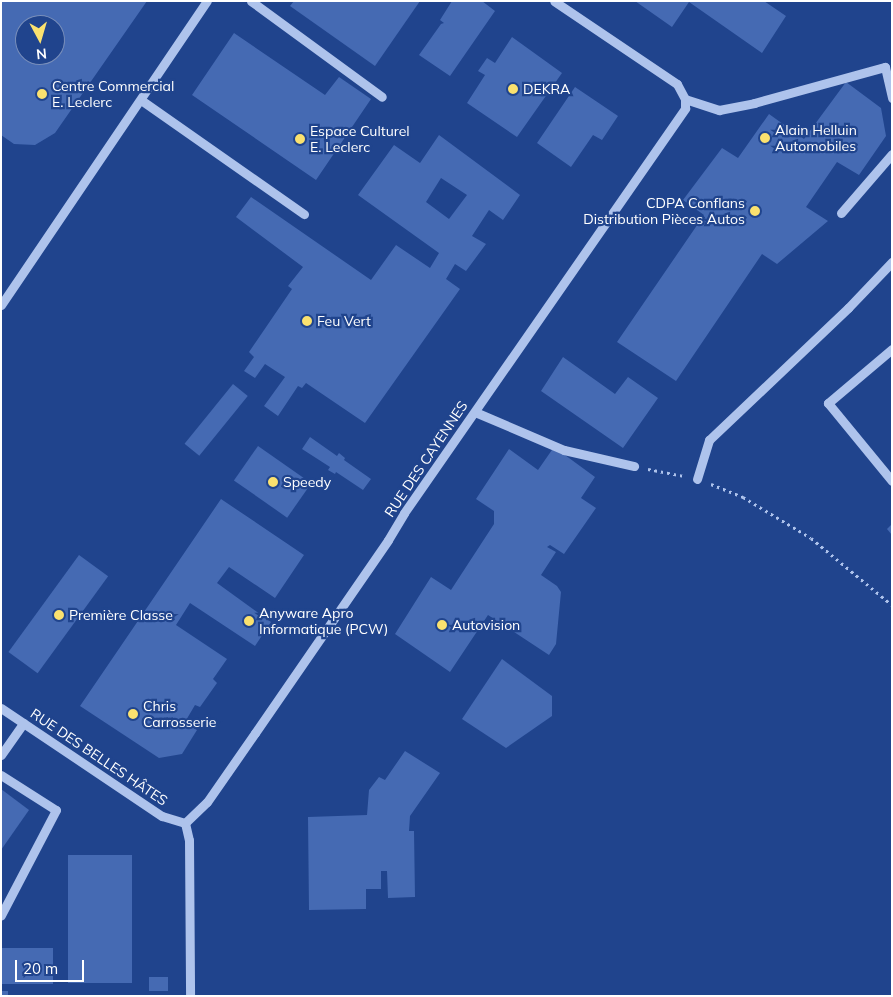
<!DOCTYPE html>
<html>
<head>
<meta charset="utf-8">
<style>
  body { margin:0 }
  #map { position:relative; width:893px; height:997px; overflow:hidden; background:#20448d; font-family:Mulish,sans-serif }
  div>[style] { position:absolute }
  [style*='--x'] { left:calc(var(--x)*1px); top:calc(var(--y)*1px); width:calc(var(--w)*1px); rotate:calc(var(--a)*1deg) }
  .building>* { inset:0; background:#456ab3; transform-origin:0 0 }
  .path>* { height:3px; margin-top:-1.5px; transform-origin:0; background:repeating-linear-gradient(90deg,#aec3ec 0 2.5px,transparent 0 6.5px) }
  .minor>* { height:9px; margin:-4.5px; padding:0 4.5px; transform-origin:4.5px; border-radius:4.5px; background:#aec3ec }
  .dots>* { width:14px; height:14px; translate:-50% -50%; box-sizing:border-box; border:2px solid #20448d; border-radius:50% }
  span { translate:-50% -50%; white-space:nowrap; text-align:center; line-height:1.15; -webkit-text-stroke:4.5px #20448d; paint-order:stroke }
  .poi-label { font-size:14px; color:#fff }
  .left { translate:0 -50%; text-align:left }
  .right { translate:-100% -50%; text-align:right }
  .street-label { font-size:14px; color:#fff }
  .frame { position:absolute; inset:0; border:2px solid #fff; pointer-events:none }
  .north { position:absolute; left:15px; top:15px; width:50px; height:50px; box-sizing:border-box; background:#20448d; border:1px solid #798fbb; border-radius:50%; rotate:174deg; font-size:14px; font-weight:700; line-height:20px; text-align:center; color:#fff }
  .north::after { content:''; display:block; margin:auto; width:18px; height:22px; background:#fae16f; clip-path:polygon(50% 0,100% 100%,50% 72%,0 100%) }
  .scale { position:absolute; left:15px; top:960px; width:69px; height:22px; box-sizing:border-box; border:2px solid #fff; border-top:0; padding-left:6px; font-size:15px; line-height:18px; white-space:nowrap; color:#fff; -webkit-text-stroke:4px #20448d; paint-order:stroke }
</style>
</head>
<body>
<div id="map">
  <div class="building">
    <div style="clip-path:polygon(evenodd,1px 1px,147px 1px,55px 133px,35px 145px,14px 144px,1px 135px,1px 1px,25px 25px,55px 25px,55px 55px,25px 55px,25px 25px)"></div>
    <div style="clip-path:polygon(294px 1px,420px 1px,375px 66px,290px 6px)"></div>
    <div style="clip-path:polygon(452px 1px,482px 1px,495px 11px,450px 76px,419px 55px,441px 24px,444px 23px,440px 20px)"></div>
    <div style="clip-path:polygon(635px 1px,764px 1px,786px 16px,762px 53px,689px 2px,672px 27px)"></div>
    <div style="clip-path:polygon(234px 33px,325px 95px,339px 77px,371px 99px,316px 180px,192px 95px)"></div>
    <div style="clip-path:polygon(512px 37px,562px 73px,517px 137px,467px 103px,485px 75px,478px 71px,487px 58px,495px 63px)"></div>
    <div style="clip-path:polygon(846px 82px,881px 108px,886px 136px,859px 175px,837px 162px,806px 207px,828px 221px,777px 264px,762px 254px,676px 381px,617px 342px,704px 215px,683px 200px,722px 148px,738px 158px,769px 114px,804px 139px)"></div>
    <div style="clip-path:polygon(575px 87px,618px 116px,602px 140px,593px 135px,571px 167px,537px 143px)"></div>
    <div style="clip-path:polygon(evenodd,439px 135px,520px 195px,503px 220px,489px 210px,472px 236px,486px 244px,466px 271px,455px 264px,446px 279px,460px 289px,365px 423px,306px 383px,302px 388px,298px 386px,278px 416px,264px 406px,285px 377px,265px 364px,255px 378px,244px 371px,254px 357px,249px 352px,292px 289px,288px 286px,303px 267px,236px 217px,251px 197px,371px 280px,396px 245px,430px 268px,439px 253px,358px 195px,394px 145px,420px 163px,439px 135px,441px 178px,467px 195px,449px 219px,426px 202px,441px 178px)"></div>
    <div style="clip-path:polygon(563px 357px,615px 394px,628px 377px,658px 398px,623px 448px,541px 391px)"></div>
    <div style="left:233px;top:384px;width:19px;height:77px;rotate:39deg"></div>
    <div style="clip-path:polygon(310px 437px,337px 456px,339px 453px,345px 458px,344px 460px,371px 479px,363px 490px,336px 472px,335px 474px,328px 470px,330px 467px,302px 449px)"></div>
    <div style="left:258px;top:446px;width:65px;height:42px;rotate:35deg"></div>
    <div style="clip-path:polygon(554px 447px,595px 477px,581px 498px,596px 508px,564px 554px,550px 545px,547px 547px,556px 552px,541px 575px,557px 586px,561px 592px,556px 644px,549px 655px,488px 615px,450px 672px,395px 634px,431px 577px,451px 590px,494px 524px,494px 511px,476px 499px,509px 449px,538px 470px)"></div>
    <div style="clip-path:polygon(221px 499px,304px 555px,275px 598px,229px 567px,217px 583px,271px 622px,255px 646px,190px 603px,176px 625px,227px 659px,213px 679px,217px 683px,200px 707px,195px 705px,185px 722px,197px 730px,182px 754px,159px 758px,80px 706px)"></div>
    <div style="clip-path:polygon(892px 524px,892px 535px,887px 529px)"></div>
    <div style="left:79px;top:555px;width:36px;height:120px;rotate:36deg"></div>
    <div style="clip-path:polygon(502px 659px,552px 696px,552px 716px,506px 748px,462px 719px)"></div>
    <div style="clip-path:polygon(405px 751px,440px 773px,410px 816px,409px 831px,414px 831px,415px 897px,388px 898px,387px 871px,381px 871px,381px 889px,366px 889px,366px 909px,309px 910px,308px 817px,367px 815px,369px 790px,379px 777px,385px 780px)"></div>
    <div style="clip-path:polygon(1px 789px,29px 810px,1px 850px)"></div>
    <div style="left:68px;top:855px;width:64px;height:128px"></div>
    <div style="left:1px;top:948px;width:52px;height:36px"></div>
    <div style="left:168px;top:977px;width:14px;height:19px;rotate:90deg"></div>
    <div style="left:1px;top:991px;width:7px;height:5px"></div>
  </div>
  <div class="path">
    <div style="--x:648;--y:469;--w:36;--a:11"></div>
    <div style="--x:711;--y:484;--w:35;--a:22"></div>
    <div style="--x:743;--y:497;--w:79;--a:31.1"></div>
    <div style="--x:811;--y:538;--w:105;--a:39.6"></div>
  </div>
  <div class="minor">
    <div style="--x:251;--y:1;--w:162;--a:36.2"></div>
    <div style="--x:685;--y:99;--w:36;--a:18"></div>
    <div style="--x:719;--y:110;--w:36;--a:-11"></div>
    <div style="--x:754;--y:103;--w:136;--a:-15.4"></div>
    <div style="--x:885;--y:67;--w:32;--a:77"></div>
    <div style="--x:141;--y:100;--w:199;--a:35"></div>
    <div style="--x:841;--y:213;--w:78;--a:-49.2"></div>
    <div style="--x:1;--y:305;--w:367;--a:-55.9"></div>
    <div style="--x:892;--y:349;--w:84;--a:139.8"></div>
    <div style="--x:828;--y:403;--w:101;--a:50.6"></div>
    <div style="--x:475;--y:412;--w:97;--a:23.1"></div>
    <div style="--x:564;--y:450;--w:72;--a:12.9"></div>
    <div style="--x:697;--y:479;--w:41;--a:-72.9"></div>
    <div style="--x:709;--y:440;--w:192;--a:-43.5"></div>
    <div style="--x:848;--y:308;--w:64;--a:-46.3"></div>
    <div style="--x:1;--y:708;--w:194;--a:33.9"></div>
    <div style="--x:162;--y:816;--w:24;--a:17"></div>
    <div style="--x:1;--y:755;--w:39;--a:-55"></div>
    <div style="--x:1;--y:775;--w:65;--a:32.5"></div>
    <div style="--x:56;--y:810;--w:119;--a:117.6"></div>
    <div style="--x:185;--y:823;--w:30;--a:-44"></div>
    <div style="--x:207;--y:802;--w:84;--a:-55.2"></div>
    <div style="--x:255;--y:733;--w:234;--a:-55.4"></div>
    <div style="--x:388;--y:540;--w:31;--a:-59"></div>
    <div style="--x:404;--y:513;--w:493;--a:-55.2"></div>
    <div style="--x:685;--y:108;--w:9;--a:-90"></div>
    <div style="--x:685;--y:99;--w:17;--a:-118"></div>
    <div style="--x:677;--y:84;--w:148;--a:-146"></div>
    <div style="--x:185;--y:823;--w:17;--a:77"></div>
    <div style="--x:189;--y:840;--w:156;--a:89.6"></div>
  </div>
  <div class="dots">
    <div style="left:513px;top:89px;background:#fae16f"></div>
    <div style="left:42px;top:94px;background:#fae16f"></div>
    <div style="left:765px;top:138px;background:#fae16f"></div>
    <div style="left:300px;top:139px;background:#fae16f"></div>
    <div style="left:755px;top:211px;background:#fae16f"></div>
    <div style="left:307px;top:321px;background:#fae16f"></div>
    <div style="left:273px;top:482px;background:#fae16f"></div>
    <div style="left:59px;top:615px;background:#fae16f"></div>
    <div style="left:249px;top:621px;background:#fae16f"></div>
    <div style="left:442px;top:625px;background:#fae16f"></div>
    <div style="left:133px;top:714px;background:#fae16f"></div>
  </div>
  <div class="poi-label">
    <span class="left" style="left:52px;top:94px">Centre Commercial<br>E. Leclerc</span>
    <span class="left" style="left:523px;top:89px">DEKRA</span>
    <span class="left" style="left:775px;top:138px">Alain Helluin<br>Automobiles</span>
    <span class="left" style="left:310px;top:139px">Espace Culturel<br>E. Leclerc</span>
    <span class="right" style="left:745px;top:211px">CDPA Conflans<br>Distribution Pièces Autos</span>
    <span class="left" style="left:317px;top:321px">Feu Vert</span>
    <span class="left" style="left:283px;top:482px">Speedy</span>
    <span class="left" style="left:259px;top:621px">Anyware Apro<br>Informatique (PCW)</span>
    <span class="left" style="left:69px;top:615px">Première Classe</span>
    <span class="left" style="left:452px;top:625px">Autovision</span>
    <span class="left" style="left:143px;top:714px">Chris<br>Carrosserie</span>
  </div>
  <div class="street-label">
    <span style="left:426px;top:459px;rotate:-56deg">RUE DES CAYENNES</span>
    <span style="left:99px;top:757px;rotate:34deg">RUE DES BELLES HÂTES</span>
  </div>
  <div class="frame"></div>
  <div class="north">N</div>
  <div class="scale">20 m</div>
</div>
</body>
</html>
